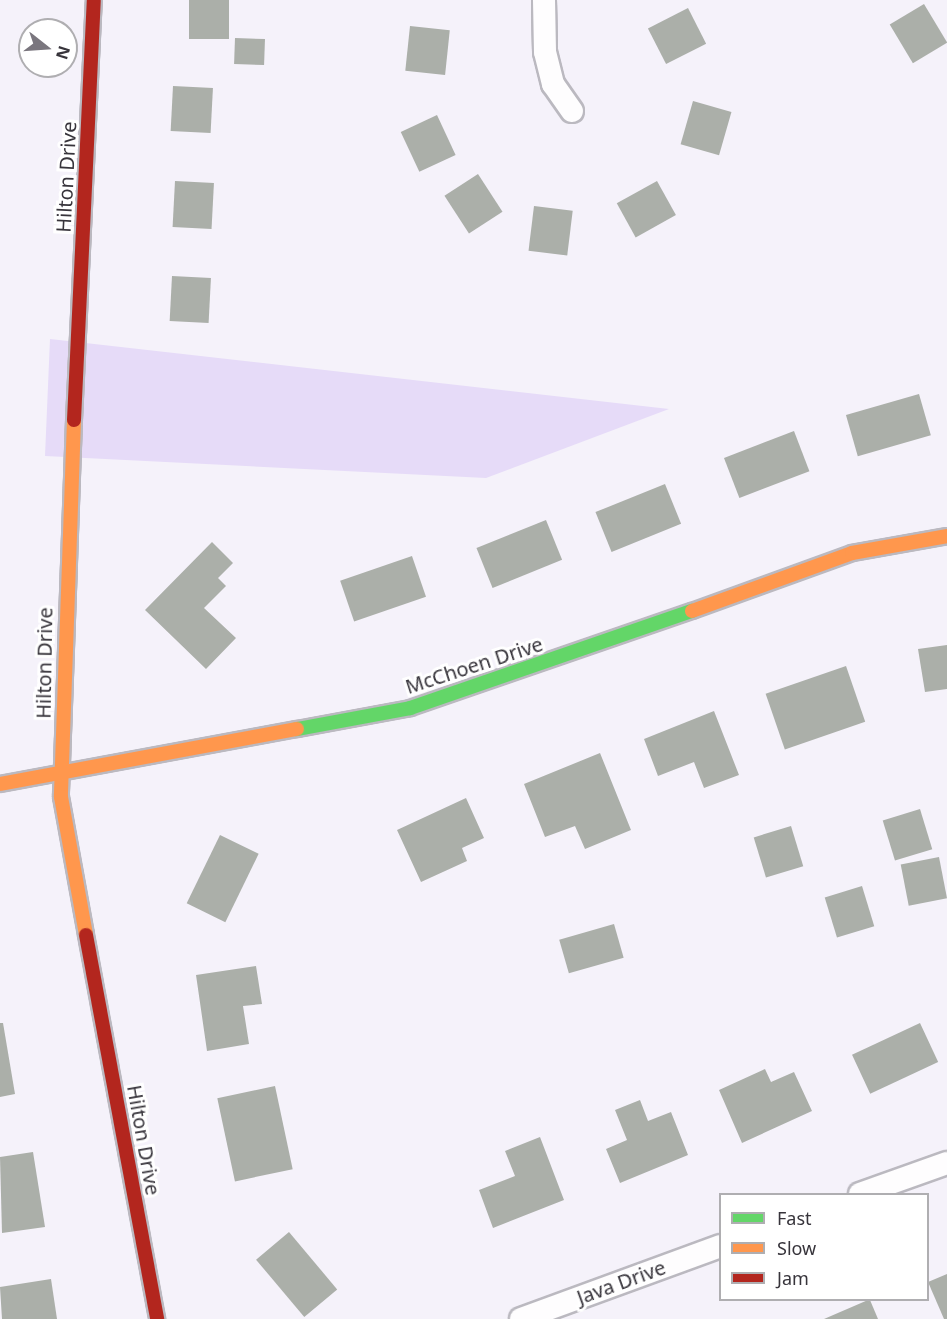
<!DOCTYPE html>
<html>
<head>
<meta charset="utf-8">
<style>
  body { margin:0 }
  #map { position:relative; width:947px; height:1319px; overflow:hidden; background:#f5f2fa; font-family:"Noto Sans",sans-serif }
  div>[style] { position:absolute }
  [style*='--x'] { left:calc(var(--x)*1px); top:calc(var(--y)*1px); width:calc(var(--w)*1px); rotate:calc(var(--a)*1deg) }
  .green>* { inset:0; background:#e6dbf8 }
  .building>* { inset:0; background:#abafa9; transform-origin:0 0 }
  .roads { filter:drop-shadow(2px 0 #bbb9c0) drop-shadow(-2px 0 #bbb9c0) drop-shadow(0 2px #bbb9c0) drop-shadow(0 -2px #bbb9c0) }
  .street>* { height:22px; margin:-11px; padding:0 11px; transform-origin:11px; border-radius:11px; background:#fefdfe }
  .fast>* { height:14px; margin:-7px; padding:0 7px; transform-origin:7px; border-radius:7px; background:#63d668 }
  .slow>* { height:14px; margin:-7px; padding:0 7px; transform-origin:7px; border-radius:7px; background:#ff974d }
  .jam>* { height:14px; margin:-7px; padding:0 7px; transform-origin:7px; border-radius:7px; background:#b3261e }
  span { translate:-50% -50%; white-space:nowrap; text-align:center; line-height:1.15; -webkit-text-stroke:6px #fff; paint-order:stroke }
  .street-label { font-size:20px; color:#37343b }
  .legend { position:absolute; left:719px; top:1193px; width:210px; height:108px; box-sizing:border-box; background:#fff; border:2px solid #afaeb1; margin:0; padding:8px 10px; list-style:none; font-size:18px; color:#37343b }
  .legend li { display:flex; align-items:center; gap:12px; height:30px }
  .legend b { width:30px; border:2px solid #afaeb1 }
  .north { position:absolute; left:18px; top:18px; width:60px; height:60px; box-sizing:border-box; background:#fff; border:2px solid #afaeb1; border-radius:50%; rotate:107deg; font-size:16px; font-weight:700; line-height:24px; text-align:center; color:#37343b }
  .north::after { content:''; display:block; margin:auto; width:21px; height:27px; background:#7a767e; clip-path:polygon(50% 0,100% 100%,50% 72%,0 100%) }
</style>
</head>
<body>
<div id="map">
  <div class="green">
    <div style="clip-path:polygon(50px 339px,669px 409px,486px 478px,45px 456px)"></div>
  </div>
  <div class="building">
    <div style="left:189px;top:0;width:40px;height:39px"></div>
    <div style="left:924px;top:4px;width:45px;height:40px;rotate:59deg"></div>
    <div style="left:688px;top:8px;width:40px;height:45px;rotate:63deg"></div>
    <div style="left:410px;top:26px;width:40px;height:45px;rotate:6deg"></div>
    <div style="left:235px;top:38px;width:30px;height:26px;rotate:2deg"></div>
    <div style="left:173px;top:86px;width:40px;height:45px;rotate:3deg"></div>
    <div style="left:693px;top:101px;width:40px;height:45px;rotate:16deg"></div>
    <div style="left:437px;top:115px;width:44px;height:40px;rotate:65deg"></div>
    <div style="left:478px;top:174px;width:45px;height:40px;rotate:57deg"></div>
    <div style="left:175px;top:181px;width:39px;height:46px;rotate:3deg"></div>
    <div style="left:657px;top:181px;width:39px;height:46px;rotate:61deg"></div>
    <div style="left:534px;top:206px;width:39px;height:45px;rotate:7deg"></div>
    <div style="left:172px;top:276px;width:39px;height:45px;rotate:3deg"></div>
    <div style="left:919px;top:394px;width:43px;height:76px;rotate:74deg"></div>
    <div style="left:794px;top:431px;width:43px;height:75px;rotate:69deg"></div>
    <div style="left:665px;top:484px;width:43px;height:75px;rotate:68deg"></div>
    <div style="left:546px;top:520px;width:43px;height:75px;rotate:68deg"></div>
    <div style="clip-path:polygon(212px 542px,233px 563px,218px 578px,226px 586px,204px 608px,236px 638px,206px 669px,145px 610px)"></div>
    <div style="left:412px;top:556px;width:43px;height:76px;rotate:71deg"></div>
    <div style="clip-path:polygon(947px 645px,947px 689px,925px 692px,918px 649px)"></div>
    <div style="left:846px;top:666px;width:59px;height:85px;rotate:71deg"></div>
    <div style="clip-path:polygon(714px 711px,739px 775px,704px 788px,694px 762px,658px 776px,644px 739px)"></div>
    <div style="clip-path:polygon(600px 753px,631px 830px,585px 849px,575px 826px,545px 837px,524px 784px)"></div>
    <div style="clip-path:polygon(466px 798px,484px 838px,462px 848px,467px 861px,421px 882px,397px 830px)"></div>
    <div style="left:920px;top:809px;width:42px;height:39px;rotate:73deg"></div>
    <div style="left:791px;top:826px;width:42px;height:39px;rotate:73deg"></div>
    <div style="left:220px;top:835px;width:43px;height:76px;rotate:26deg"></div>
    <div style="left:939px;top:857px;width:42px;height:39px;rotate:79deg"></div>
    <div style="left:862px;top:886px;width:42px;height:39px;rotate:73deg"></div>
    <div style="left:614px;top:924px;width:35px;height:57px;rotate:74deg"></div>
    <div style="clip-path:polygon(256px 966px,262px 1004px,243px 1006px,249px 1044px,207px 1051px,196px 975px)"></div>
    <div style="clip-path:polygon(0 1023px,3px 1023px,15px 1094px,0 1097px)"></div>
    <div style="left:920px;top:1023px;width:43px;height:75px;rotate:65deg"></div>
    <div style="clip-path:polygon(765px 1069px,771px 1082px,794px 1072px,812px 1111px,742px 1143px,719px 1090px)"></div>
    <div style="left:275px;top:1086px;width:85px;height:59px;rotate:78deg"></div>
    <div style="clip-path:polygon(640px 1100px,648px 1121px,671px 1112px,688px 1155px,620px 1183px,606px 1149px,627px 1140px,615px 1110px)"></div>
    <div style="clip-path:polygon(540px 1137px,564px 1200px,493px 1228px,479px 1190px,515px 1176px,505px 1151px)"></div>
    <div style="clip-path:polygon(33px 1152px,45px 1227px,2px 1233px,0 1157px)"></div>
    <div style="left:289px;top:1232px;width:75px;height:43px;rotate:50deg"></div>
    <div style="clip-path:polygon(947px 1274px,947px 1319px,944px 1319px,928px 1282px)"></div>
    <div style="clip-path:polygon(51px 1279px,57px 1319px,2px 1319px,0 1287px)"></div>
    <div style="clip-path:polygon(870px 1300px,878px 1319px,824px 1319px,868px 1300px)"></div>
  </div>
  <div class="roads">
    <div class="street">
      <div style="--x:544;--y:0;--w:52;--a:88.9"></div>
      <div style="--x:545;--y:52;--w:33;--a:76"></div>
      <div style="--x:553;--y:84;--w:33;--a:55"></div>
      <div style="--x:860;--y:1194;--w:92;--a:-19.6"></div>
      <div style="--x:521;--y:1319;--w:212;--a:-20.1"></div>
    </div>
    <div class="fast">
      <div style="--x:297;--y:729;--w:115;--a:-10.5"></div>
      <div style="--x:410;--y:708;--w:298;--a:-19"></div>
    </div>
    <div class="slow">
      <div style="--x:74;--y:420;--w:377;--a:92"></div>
      <div style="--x:61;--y:797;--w:140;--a:79.7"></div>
      <div style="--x:692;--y:611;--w:170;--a:-19.9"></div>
      <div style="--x:852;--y:553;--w:97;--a:-10.1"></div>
      <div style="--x:0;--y:784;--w:302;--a:-10.5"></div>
    </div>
    <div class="jam">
      <div style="--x:74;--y:420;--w:420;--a:-87.3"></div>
      <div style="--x:86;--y:935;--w:391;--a:79.5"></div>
    </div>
  </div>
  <div class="street-label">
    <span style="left:66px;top:177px;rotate:-87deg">Hilton Drive</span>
    <span style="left:44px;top:663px;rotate:-89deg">Hilton Drive</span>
    <span style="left:474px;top:665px;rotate:-18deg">McChoen Drive</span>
    <span style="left:144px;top:1140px;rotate:80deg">Hilton Drive</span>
    <span style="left:621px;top:1282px;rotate:-20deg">Java Drive</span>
  </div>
  <ul class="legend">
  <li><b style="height:8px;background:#63d668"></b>Fast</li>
  <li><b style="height:8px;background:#ff974d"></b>Slow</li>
  <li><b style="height:8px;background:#b3261e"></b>Jam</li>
  </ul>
  <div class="north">N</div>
</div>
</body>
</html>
